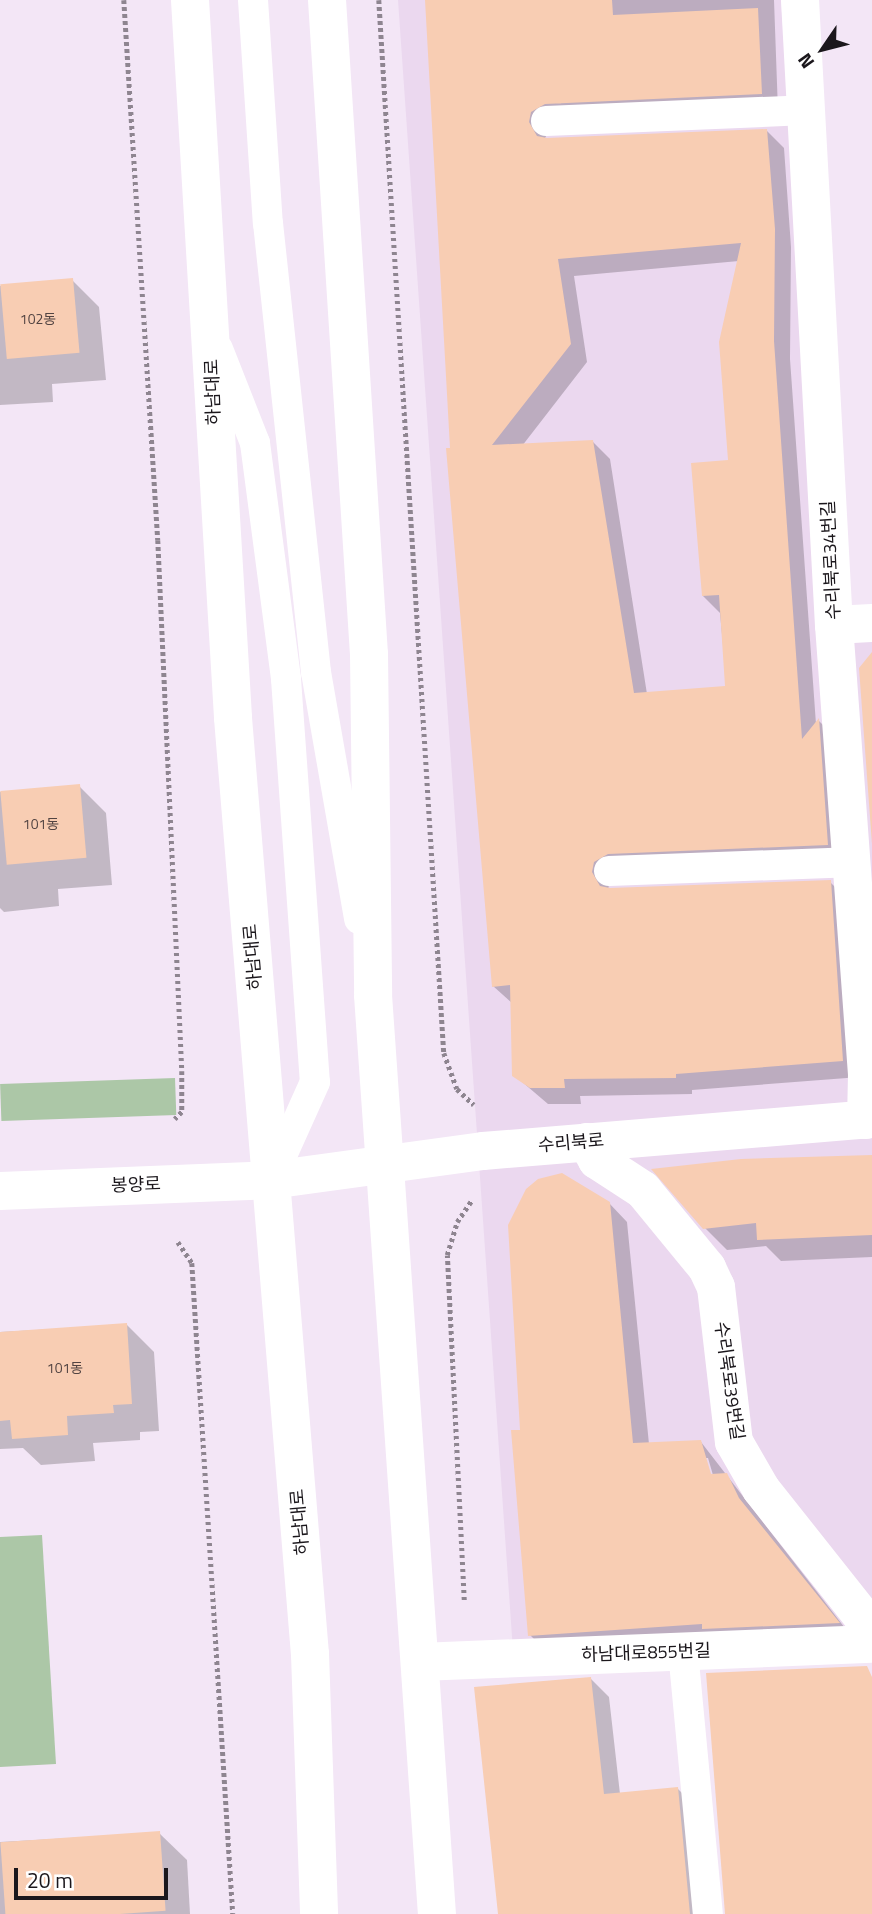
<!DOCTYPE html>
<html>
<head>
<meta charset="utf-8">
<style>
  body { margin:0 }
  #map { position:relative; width:872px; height:1914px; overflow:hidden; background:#f3e6f6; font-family:"Titillium Web","Noto Sans KR",sans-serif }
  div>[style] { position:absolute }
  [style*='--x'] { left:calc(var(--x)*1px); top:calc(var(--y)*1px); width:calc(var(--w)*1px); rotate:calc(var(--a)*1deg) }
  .built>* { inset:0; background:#ebd8ef }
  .green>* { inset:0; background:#acc7a7; transform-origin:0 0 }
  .shadow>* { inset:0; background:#0003 }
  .building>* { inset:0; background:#f8cdb3; transform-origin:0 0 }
  .path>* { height:4.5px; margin-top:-2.25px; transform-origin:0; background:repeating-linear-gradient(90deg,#8e8590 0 3.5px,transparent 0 7px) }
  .service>* { height:30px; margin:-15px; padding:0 15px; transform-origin:15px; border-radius:15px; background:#fff }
  .minor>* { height:38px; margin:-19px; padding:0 19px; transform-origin:19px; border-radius:19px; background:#fff }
  .tertiary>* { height:38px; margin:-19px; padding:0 19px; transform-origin:19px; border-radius:19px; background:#fff }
  .primary>* { height:38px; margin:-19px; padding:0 19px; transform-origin:19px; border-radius:19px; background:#fff }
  span { translate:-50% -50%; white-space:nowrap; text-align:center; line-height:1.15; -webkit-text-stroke:5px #fff; paint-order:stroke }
  .number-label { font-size:14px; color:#524442 }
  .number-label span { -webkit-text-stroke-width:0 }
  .street-label { font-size:18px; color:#1b171c }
  .north { position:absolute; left:788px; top:14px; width:70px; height:70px; -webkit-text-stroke:5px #fff; paint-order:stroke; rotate:235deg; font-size:19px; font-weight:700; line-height:28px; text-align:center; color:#1b171c }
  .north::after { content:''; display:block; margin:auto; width:24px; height:32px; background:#1b171c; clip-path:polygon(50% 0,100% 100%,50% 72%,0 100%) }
  .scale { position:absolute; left:14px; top:1868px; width:154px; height:32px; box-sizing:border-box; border:4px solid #1b171c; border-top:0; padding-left:9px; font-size:21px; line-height:24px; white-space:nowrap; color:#1b171c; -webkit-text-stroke:5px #fff; paint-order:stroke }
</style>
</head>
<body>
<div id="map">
  <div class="built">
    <div style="clip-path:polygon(398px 0,781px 0,826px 633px,872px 631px,872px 1631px,513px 1651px)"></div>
  </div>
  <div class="green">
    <div style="left:175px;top:1078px;width:37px;height:175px;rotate:88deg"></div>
    <div style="clip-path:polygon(42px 1535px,56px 1764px,0 1767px,0 1537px)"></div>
  </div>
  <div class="shadow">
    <div style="clip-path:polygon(evenodd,426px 0,774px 0,778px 111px,553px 123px,544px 140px,767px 131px,784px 148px,791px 247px,790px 359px,816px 724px,819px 721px,835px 737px,844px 862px,610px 879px,608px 890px,830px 882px,847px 899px,860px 1077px,692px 1090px,692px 1094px,580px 1096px,581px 1104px,548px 1104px,514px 1075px,512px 1003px,493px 986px,452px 449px,426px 0,739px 261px,730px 462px,703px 596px,720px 613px,727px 688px,647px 694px,610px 459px,593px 442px,522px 446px,587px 362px,574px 276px,739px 261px)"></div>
    <div style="clip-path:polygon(72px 280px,99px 307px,106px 380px,52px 384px,53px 402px,0 405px,0 286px)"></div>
    <div style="clip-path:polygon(79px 786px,106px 813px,112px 885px,58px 889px,59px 906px,4px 912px,0 908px,0 792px)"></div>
    <div style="clip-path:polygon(872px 1156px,872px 1257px,781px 1261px,766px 1246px,727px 1250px,705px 1228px)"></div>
    <div style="clip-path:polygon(evenodd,609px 1203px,627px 1222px,649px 1444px,701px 1442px,855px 1641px,548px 1653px,530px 1635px,521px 1431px,609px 1203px,704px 1458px,708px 1458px,715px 1482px,711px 1483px,704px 1458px)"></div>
    <div style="clip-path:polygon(127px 1325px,154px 1352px,159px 1431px,140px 1432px,140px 1440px,93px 1443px,95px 1461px,41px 1465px,23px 1448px,0 1449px,0 1332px)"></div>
    <div style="clip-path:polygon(591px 1679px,609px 1697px,620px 1794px,678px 1789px,696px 1807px,706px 1914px,499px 1914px)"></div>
    <div style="clip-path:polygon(159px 1833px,187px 1860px,190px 1914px,0 1914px,0 1842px)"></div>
  </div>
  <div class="building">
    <div style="clip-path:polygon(evenodd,425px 0,612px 0,613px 15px,758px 8px,762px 94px,545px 104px,531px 112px,529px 122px,537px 136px,547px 138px,767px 129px,775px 229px,774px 341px,802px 739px,819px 718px,828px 845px,608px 854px,594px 862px,592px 872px,600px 886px,610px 888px,831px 880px,843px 1061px,676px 1074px,676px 1078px,564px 1079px,565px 1088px,530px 1088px,512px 1076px,510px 985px,492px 987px,446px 448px,450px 448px,425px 0,741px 243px,719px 342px,728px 460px,691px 463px,702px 596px,719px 595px,725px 686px,634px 693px,593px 440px,492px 445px,571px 344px,558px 259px,741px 243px)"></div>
    <div style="left:73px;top:278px;width:75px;height:73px;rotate:85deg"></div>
    <div style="clip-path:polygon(872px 652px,872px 844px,859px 668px)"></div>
    <div style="left:80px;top:784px;width:74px;height:80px;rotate:85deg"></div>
    <div style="clip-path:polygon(872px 1155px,872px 1235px,757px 1240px,756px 1223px,703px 1229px,651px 1169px,741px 1159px)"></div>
    <div style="clip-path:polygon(562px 1173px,610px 1202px,633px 1443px,701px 1440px,711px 1474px,727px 1473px,739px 1498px,840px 1623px,702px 1629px,702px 1624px,528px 1636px,511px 1430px,520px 1430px,508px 1225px,526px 1189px,538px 1179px)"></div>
    <div style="clip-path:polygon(127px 1323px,132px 1404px,113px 1405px,114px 1413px,67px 1416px,68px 1435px,12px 1439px,10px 1420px,0 1421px,0 1332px)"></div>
    <div style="clip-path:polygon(867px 1666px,872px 1677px,872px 1914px,725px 1914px,706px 1673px)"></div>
    <div style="clip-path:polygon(591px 1677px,604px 1794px,678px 1787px,690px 1914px,498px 1914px,474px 1687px)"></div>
    <div style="left:160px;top:1831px;width:80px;height:160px;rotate:86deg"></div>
  </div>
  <div class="path">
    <div style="--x:124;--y:0;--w:541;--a:86.4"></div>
    <div style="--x:158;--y:540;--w:532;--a:87.41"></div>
    <div style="--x:182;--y:1071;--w:41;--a:90"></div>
    <div style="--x:182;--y:1112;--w:10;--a:135"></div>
    <div style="--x:379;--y:0;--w:1055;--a:86.47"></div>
    <div style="--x:444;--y:1053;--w:38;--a:70"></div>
    <div style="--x:457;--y:1089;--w:23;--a:43"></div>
    <div style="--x:178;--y:1242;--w:25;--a:56"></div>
    <div style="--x:192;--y:1263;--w:652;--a:86.4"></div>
    <div style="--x:464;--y:1600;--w:345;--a:-92.8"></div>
    <div style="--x:447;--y:1255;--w:34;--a:-73"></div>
    <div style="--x:457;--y:1222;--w:27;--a:-56"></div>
  </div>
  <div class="service">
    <div style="--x:253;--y:0;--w:224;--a:86.2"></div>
    <div style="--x:268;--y:223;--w:452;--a:83.9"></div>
    <div style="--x:316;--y:672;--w:251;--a:80.1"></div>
    <div style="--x:546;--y:121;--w:260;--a:-2.4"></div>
    <div style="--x:218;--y:349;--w:101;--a:68.5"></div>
    <div style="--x:255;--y:443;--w:238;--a:82.5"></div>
    <div style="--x:286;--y:679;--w:404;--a:85.9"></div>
    <div style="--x:315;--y:1082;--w:107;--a:114.2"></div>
    <div style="--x:609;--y:871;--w:240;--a:-2.1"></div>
    <div style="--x:683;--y:1651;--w:264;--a:84.6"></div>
  </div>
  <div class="minor">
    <div style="--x:800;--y:0;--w:626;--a:86.89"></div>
    <div style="--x:834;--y:625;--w:450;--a:85.8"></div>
    <div style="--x:867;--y:1074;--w:46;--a:91.2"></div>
    <div style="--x:834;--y:625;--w:38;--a:-3"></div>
    <div style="--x:587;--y:1142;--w:21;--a:61"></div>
    <div style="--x:597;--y:1160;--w:55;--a:33.1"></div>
    <div style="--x:643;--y:1190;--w:101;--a:50.6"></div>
    <div style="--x:707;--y:1268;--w:21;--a:65"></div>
    <div style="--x:716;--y:1287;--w:156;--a:83.4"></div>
    <div style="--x:734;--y:1442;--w:54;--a:60.1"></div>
    <div style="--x:761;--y:1489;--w:179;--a:51.6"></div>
    <div style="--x:271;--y:1180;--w:214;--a:-7.8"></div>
    <div style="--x:483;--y:1151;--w:390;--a:-4.7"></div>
    <div style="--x:420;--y:1662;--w:452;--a:-2.3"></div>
  </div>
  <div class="tertiary">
    <div style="--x:0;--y:1191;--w:271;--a:-2.3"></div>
  </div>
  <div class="primary">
    <div style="--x:190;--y:0;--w:719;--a:86.57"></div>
    <div style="--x:233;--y:718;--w:939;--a:85.3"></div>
    <div style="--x:310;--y:1654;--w:260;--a:88"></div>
    <div style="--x:327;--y:0;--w:655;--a:86.33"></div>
    <div style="--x:369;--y:654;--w:341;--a:89.3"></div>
    <div style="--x:373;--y:995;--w:921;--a:86.02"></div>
  </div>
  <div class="number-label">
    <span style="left:38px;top:319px">102동</span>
    <span style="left:41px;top:824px">101동</span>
    <span style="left:65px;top:1368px">101동</span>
  </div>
  <div class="street-label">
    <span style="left:213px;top:392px;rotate:-92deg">하남대로</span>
    <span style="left:831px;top:560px;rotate:-93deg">수리북로34번길</span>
    <span style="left:253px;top:957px;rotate:-95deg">하남대로</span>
    <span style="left:571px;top:1143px;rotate:-5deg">수리북로</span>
    <span style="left:136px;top:1185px;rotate:-2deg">봉양로</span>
    <span style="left:729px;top:1381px;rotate:82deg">수리북로39번길</span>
    <span style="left:300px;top:1522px;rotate:-95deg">하남대로</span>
    <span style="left:646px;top:1653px;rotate:-2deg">하남대로855번길</span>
  </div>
  <div class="north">N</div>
  <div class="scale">20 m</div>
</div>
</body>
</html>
